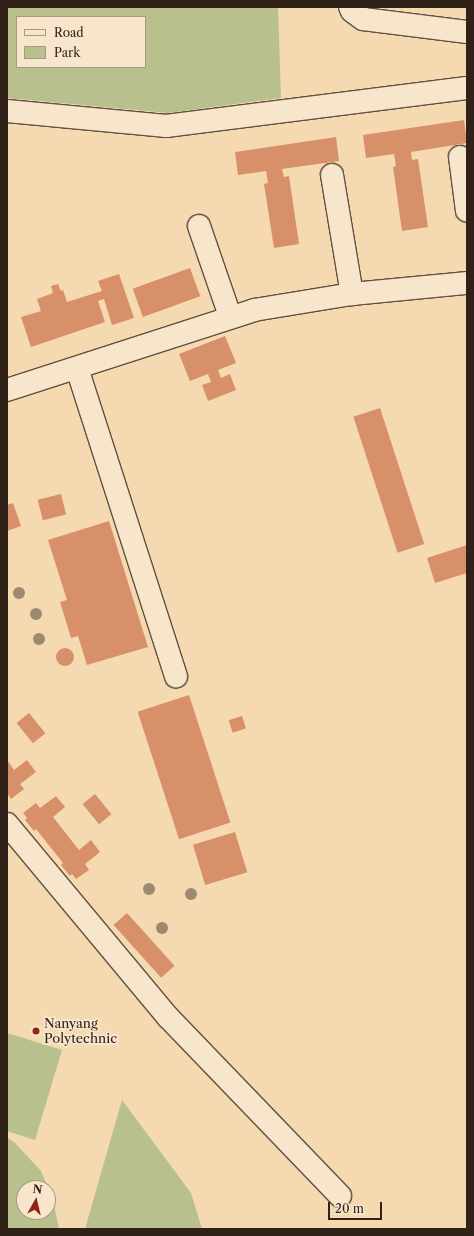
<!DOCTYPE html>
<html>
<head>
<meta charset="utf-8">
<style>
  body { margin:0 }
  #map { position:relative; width:474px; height:1236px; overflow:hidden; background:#f4d9b1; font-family:"Libre Caslon Text",serif }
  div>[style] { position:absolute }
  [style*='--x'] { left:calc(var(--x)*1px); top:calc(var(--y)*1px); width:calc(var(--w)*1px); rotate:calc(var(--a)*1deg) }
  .green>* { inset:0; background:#b8c08e }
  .building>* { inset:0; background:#d79069; transform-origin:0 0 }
  .round { border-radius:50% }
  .roads { filter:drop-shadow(1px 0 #61503f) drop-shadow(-1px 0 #61503f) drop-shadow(0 1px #61503f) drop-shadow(0 -1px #61503f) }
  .minor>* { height:22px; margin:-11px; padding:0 11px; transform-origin:11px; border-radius:11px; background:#f8e6cc }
  .trees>* { width:12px; height:12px; margin:-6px; border-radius:50%; background:#9b8a6d }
  .dots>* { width:11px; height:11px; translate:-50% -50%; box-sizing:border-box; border:2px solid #f8e6cc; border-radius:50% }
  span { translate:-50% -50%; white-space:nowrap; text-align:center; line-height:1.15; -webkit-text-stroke:3.5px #f8e6cc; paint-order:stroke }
  .poi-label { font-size:13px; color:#302219 }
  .left { translate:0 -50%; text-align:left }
  .frame { position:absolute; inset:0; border:8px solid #302219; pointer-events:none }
  .legend { position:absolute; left:16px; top:16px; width:130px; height:52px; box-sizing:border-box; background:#f8e6cc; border:1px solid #a89884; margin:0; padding:5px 7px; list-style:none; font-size:12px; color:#302219 }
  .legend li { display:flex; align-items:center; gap:8px; height:20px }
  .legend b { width:20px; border:1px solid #a89884 }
  .north { position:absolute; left:16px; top:1180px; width:40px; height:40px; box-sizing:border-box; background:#f8e6cc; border:1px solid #a89884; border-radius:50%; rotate:8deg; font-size:11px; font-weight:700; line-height:16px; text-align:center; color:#302219 }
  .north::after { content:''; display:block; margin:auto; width:14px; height:18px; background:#8f2418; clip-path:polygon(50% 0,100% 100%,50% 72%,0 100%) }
  .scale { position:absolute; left:328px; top:1202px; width:54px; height:18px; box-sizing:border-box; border:2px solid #302219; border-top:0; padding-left:5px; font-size:12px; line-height:14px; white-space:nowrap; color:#302219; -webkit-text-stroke:3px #f8e6cc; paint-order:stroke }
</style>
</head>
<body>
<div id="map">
  <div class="green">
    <div style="clip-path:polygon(evenodd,7px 7px,278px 7px,281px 98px,168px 113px,7px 98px,7px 7px,17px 17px,145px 17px,145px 67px,17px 67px,17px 17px)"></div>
    <div style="clip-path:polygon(7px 1033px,62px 1050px,35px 1140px,7px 1131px)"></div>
    <div style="clip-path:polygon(122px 1100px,191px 1193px,202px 1229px,85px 1229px)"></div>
    <div style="clip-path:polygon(7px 1137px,15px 1143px,41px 1171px,48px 1188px,24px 1188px,24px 1212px,48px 1212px,48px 1188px,54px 1205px,59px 1229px,7px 1229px)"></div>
  </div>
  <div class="building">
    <div style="clip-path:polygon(464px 120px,467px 143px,411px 152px,412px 160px,418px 159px,428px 227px,402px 231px,393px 167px,396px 166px,394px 154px,366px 158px,363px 135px)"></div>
    <div style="clip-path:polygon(336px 137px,339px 161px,282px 169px,284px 177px,289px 176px,299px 244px,274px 248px,264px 184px,268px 183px,266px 171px,238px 175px,235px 152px)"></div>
    <div style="left:190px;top:268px;width:30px;height:61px;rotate:70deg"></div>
    <div style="clip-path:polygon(119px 274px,134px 318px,112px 325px,104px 299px,98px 301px,105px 322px,31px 347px,21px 317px,41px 311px,37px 299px,53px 293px,51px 286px,58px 284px,61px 291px,63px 290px,67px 302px,102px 291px,98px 281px)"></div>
    <div style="clip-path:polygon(225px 336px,236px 363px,218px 370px,221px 378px,230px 374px,236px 390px,208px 401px,202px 385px,211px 382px,208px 374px,190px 381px,179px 354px)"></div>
    <div style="left:380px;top:408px;width:143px;height:28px;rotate:72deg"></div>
    <div style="left:61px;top:494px;width:21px;height:24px;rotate:76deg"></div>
    <div style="clip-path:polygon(13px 503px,21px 526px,7px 531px,7px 505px)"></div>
    <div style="clip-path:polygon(109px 521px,148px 647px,87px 665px,78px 636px,71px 638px,60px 602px,67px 600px,48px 540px)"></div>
    <div style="clip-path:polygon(467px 545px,467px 573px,435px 583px,427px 558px)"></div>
    <div class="round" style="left:56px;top:648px;width:18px;height:18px"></div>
    <div style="left:189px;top:695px;width:134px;height:54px;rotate:72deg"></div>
    <div style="left:29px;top:713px;width:26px;height:16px;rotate:51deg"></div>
    <div style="left:242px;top:716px;width:13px;height:14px;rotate:72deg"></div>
    <div style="clip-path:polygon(7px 760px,14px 770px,27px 760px,36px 772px,20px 784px,24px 789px,11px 799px,7px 793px)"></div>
    <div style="left:95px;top:794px;width:26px;height:16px;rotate:51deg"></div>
    <div style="clip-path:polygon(56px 796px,65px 807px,53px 817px,79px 850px,91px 840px,100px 852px,85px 864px,89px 870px,76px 879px,72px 874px,70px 876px,61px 865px,63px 863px,36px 829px,34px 831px,25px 820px,27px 818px,23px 813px,36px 803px,40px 808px)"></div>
    <div style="left:235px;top:832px;width:42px;height:44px;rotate:73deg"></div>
    <div style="left:127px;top:913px;width:71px;height:18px;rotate:48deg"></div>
  </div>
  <div class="roads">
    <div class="minor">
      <div style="--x:350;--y:7;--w:4;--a:63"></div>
      <div style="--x:352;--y:11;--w:14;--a:36"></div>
      <div style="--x:363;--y:19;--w:105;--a:7.1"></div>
      <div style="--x:7;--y:111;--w:160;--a:5.4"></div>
      <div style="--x:166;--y:126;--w:303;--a:-7.2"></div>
      <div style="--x:460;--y:157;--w:54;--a:82.6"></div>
      <div style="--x:332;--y:175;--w:121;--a:80.5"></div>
      <div style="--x:199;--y:226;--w:95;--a:71"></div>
      <div style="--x:77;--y:368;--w:324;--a:72.2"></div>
      <div style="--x:7;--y:390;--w:260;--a:-17.9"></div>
      <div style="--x:254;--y:310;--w:99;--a:-9.3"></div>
      <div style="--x:352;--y:294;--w:116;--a:-5.5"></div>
      <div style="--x:7;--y:824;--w:251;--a:50.2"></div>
      <div style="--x:168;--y:1017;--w:248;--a:46.1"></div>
    </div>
  </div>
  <div class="trees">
    <div style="left:19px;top:593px"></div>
    <div style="left:36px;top:614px"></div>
    <div style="left:39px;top:639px"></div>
    <div style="left:149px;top:889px"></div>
    <div style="left:191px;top:894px"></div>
    <div style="left:162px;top:928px"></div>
  </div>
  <div class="dots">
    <div style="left:36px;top:1031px;background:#8f2418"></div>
  </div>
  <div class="poi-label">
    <span class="left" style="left:44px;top:1031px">Nanyang<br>Polytechnic</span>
  </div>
  <div class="frame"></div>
  <ul class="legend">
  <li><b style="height:5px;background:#f8e6cc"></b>Road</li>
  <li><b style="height:11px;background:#b8c08e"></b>Park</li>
  </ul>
  <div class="north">N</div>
  <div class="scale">20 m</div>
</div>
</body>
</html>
